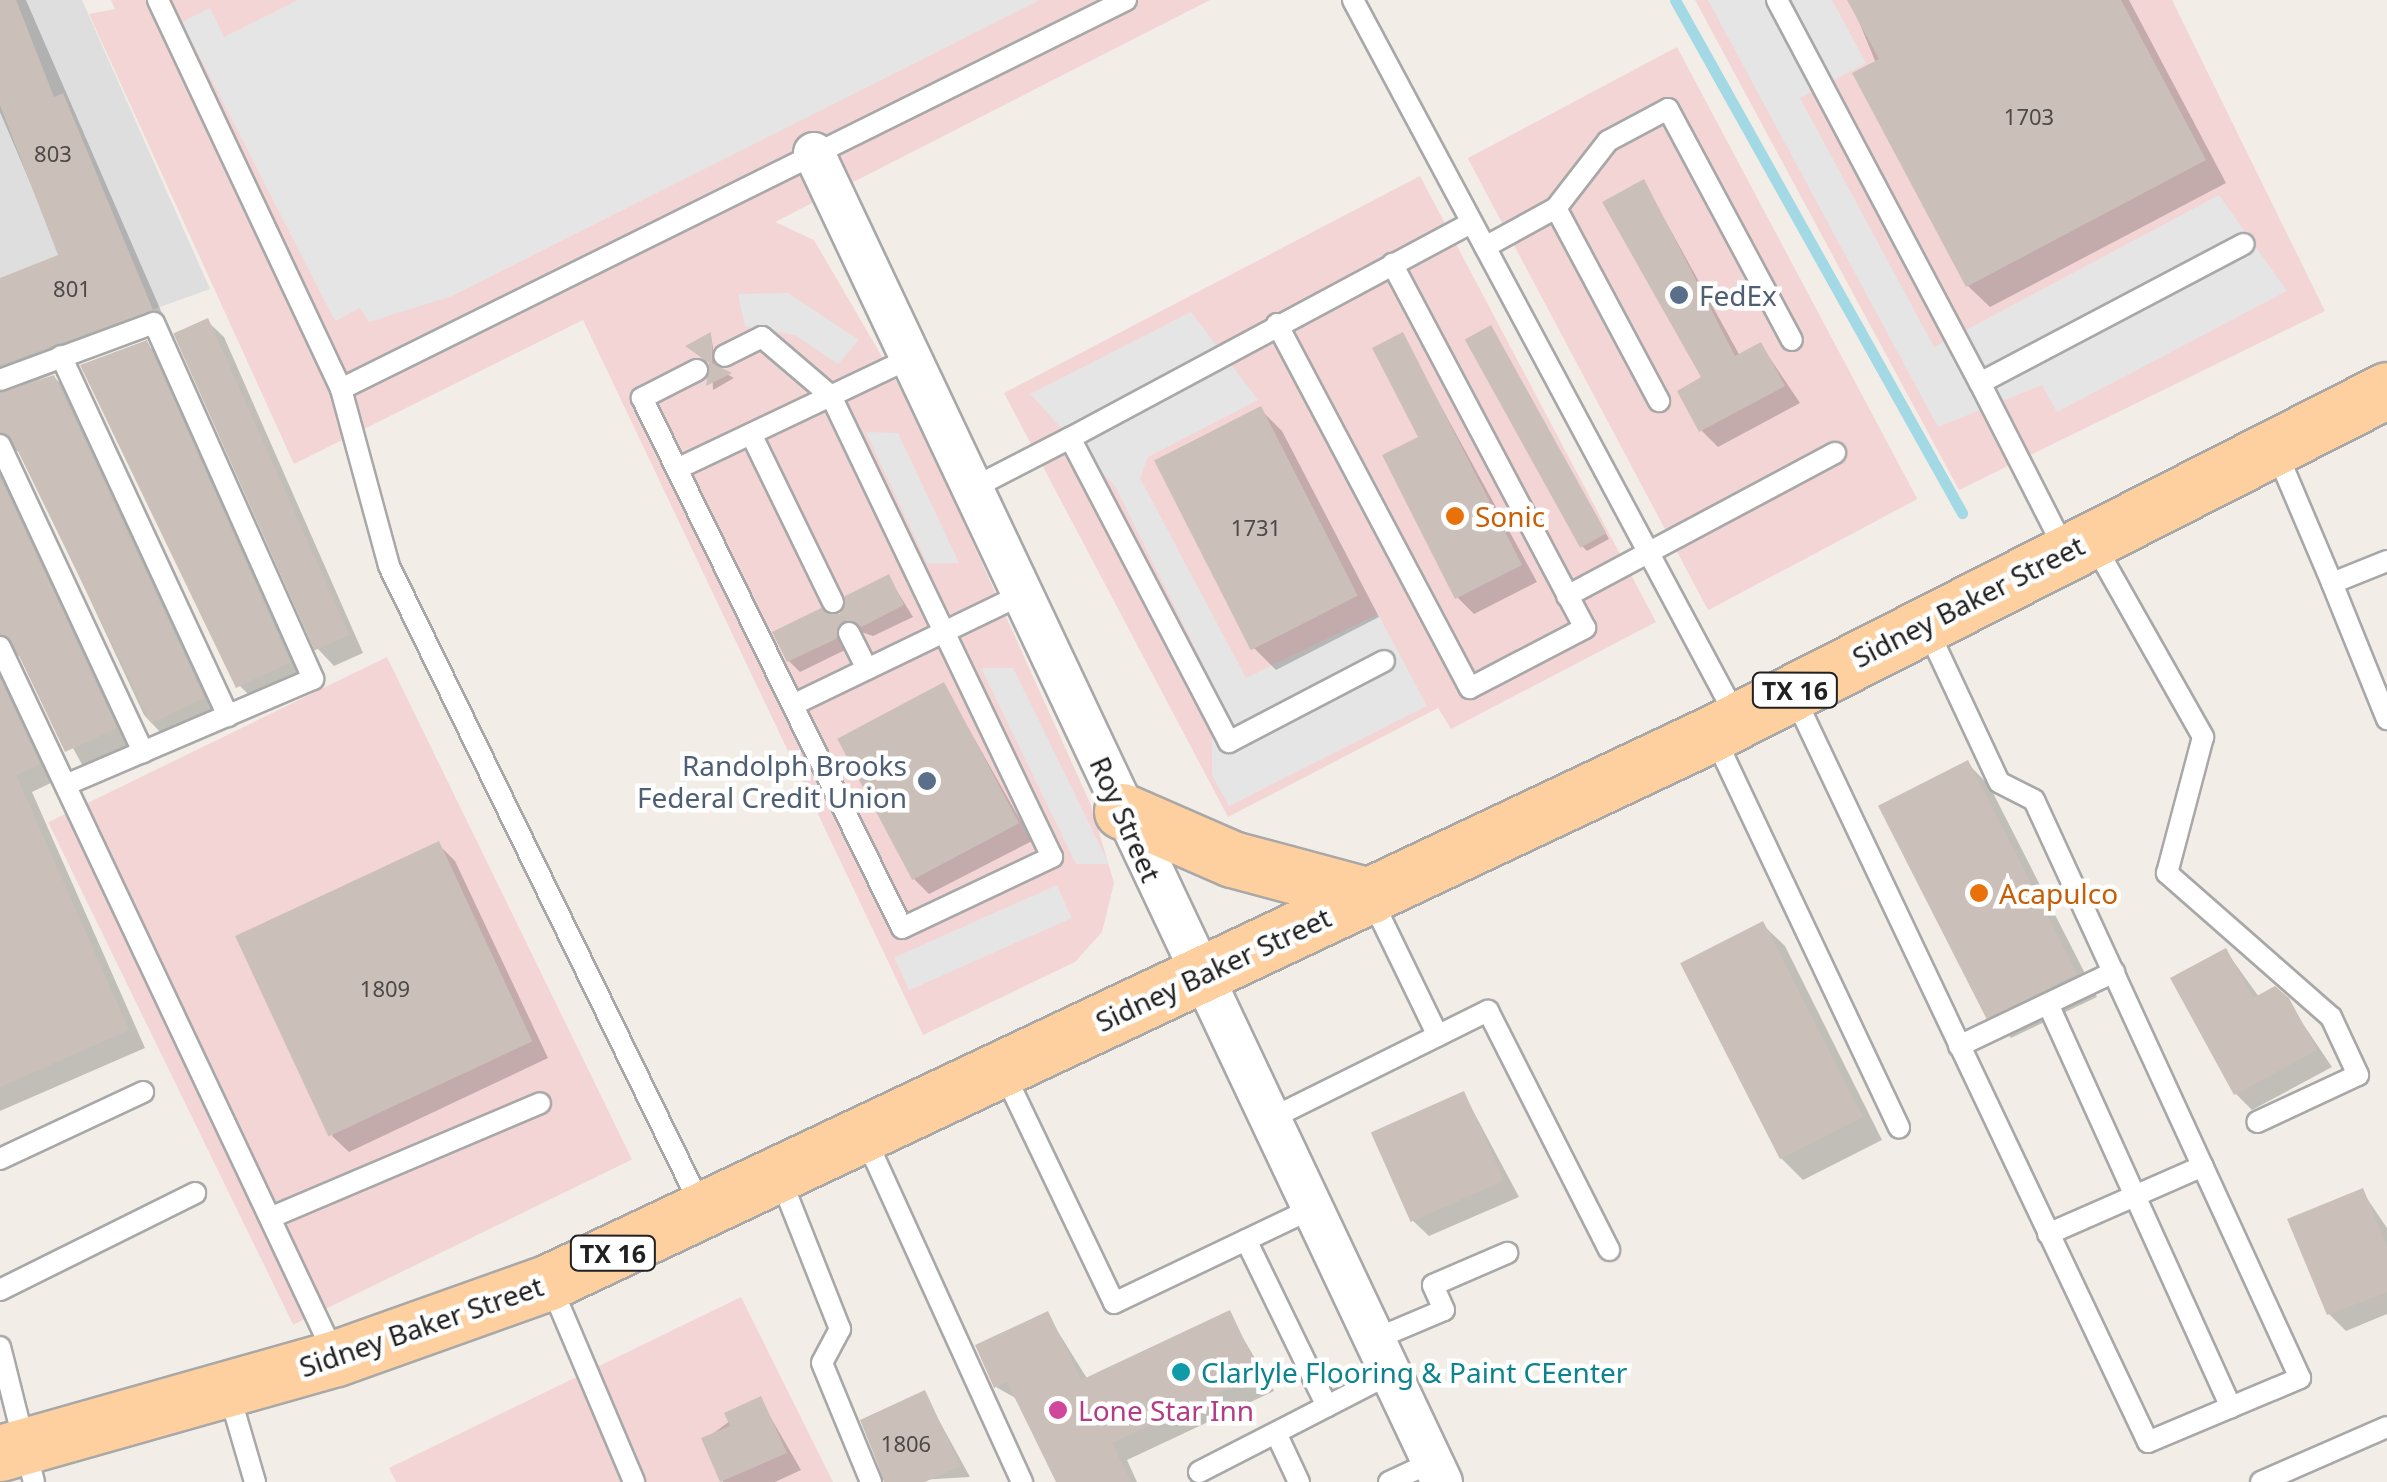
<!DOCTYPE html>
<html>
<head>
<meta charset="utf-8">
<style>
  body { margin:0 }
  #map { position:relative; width:2387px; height:1482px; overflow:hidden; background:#f2eee7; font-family:"Noto Sans",sans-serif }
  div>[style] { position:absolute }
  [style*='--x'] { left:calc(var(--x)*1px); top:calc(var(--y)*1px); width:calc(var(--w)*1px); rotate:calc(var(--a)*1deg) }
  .residential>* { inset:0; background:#dfdede }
  .commercial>* { inset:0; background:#f4d5d6; transform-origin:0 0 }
  .parking>* { inset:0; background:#e5e5e5; transform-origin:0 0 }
  .shadow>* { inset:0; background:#0003 }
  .stream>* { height:11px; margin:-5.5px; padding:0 5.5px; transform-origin:5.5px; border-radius:5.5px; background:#a3d9e4 }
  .building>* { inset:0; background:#cbc0b9; transform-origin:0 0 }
  .roads { filter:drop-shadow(2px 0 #a8a8a8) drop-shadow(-2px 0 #a8a8a8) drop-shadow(0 2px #a8a8a8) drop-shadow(0 -2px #a8a8a8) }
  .lane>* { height:20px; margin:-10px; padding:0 10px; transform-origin:10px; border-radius:10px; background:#fff }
  .street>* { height:40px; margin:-20px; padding:0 20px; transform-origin:20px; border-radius:20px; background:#fff }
  .primary>* { height:55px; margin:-27.5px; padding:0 27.5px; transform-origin:27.5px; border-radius:27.5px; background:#ffd09f }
  .dots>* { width:28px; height:28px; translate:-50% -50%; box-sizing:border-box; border:5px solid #fff; border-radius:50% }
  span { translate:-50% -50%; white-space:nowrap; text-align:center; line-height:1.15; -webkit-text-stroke:9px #fff; paint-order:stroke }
  .number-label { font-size:22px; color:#4c4947 }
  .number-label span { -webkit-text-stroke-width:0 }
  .shield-label span { padding:2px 8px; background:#fff; border:2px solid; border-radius:8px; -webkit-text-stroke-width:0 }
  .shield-label { font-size:25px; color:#212121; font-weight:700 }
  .service-label { font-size:28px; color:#4e5e75 }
  .left { translate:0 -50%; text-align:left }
  .right { translate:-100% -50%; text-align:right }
  .food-label { font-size:28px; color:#c56008 }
  .street-label { font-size:28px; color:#212121 }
  .culture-label { font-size:28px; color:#0d838f }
  .hotel-label { font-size:28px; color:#b23c85 }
</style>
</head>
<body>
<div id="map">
  <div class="residential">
    <div style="clip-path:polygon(0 0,82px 0,210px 289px,0 365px)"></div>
  </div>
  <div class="commercial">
    <div style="clip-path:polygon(111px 0,1210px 0,775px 222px,814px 240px,912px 408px,1091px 805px,1114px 883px,1102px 932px,1075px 962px,923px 1035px,583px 320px,294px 464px,89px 14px,115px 9px)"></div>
    <div style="clip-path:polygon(1695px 0,2172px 0,2325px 311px,1959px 490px)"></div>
    <div style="left:1677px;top:47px;width:512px;height:237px;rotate:62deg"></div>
    <div style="clip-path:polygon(1420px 176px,1656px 622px,1451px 729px,1438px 708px,1228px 817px,1004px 393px)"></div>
    <div style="left:387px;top:657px;width:559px;height:377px;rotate:64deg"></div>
    <div style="clip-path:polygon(741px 1297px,833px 1482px,396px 1482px,389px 1468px)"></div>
  </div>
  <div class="parking">
    <div style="clip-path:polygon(298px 0,1040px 0,452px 296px,369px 322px,360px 308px,335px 321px,182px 22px,210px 8px,224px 37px)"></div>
    <div style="clip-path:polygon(1708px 0,1832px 0,1866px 63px,1800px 98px,1934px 347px,2219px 195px,2287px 291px,2057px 412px,2042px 385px,1938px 427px)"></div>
    <div style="clip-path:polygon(788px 293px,859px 340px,838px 364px,795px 335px,745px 326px,738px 294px)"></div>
    <div style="clip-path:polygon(1191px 312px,1258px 400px,1148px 457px,1140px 478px,1246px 678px,1378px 614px,1427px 706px,1229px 806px,1212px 775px,1212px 682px,1115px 486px,1030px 394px)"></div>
    <div style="clip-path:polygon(866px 432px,898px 433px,959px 563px,927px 563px)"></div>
    <div style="clip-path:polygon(981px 668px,1013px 668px,1109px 864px,1076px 864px)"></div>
    <div style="left:1057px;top:885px;width:36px;height:178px;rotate:66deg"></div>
  </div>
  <div class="shadow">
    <div style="clip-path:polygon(0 0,26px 0,168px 327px,5px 394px,54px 377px,71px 395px,220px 715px,162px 734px,144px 715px,21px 452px,11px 449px,132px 746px,84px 768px,22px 656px,6px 655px,55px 781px,32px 792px,145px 1048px,0 1111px,0 280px,62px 257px,0 112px)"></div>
    <div style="clip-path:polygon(1850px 0,2129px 0,2226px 183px,1990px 307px,1968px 286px)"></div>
    <div style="clip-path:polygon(1644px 182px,1740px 356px,1761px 345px,1800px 403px,1718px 447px,1701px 430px,1705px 378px)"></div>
    <div style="clip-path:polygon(207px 321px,224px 337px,363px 653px,334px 666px,318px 649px)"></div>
    <div style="clip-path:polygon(1491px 328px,1609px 539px,1587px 551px,1582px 546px)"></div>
    <div style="clip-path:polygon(711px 335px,716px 368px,734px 378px,713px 390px)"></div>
    <div style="clip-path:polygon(1402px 335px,1537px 582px,1474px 614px,1457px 597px)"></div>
    <div style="clip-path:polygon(146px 343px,163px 360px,305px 679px,253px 699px,236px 682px)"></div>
    <div style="clip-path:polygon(1260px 409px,1282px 431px,1379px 617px,1276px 670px,1254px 648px)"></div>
    <div style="clip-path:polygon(889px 578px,913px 617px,873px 636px,855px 630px,847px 649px,800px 672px,789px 661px)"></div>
    <div style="clip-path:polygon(944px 685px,1032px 841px,929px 894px,912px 877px)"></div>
    <div style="clip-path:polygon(1967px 763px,1989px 785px,2097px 997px,2011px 1038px,1989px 1016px)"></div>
    <div style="clip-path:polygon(438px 844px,455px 861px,548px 1058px,349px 1152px,332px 1136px)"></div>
    <div style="clip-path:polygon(1763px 925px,1785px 946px,1882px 1140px,1803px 1180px,1781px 1158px)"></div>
    <div style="clip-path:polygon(2226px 951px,2259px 997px,2291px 1006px,2332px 1067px,2252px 1110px,2236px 1094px)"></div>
    <div style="clip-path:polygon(1464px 1094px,1519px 1197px,1429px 1236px,1412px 1220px)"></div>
    <div style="clip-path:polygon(2362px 1191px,2387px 1228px,2387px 1314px,2346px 1331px,2329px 1314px)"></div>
    <div style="clip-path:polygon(1047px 1314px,1088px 1380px,1229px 1314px,1274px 1391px,1127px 1460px,1137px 1482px,1068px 1482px,1019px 1400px,996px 1387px)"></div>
    <div style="clip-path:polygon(924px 1393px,970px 1477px,884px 1482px,863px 1421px)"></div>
    <div style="clip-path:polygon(760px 1399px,801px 1470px,775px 1482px,723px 1482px,704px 1440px)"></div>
  </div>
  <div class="stream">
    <div style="--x:1675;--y:0;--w:588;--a:60.77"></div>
  </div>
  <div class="building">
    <div style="clip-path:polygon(0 0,16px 0,54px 97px,63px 93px,153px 310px,0 365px,0 278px,58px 255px,0 105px)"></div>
    <div style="clip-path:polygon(1847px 0,2121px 0,2206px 160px,1966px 287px,1852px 73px,1879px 59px)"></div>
    <div style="clip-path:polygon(1644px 179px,1735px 356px,1761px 342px,1785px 386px,1699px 432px,1677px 391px,1701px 377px,1602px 202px)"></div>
    <div style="left:208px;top:318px;width:347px;height:38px;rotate:66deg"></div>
    <div style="left:1491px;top:325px;width:238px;height:30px;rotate:61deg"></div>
    <div style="clip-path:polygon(711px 332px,712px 363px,732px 373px,706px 386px,709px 363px,685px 346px)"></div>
    <div style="clip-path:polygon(1403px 332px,1522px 565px,1455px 599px,1382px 455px,1418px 437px,1372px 348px)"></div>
    <div style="clip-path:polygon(147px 340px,290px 662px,236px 688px,80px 365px)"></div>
    <div style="clip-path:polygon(54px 375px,204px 698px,151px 723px,12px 439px,0 431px,0 393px)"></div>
    <div style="left:1261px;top:406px;width:213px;height:120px;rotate:63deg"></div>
    <div style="clip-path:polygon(0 478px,117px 728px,65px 752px,12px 641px,0 633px)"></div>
    <div style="clip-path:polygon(889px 574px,904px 605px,861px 627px,844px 620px,836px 639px,787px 662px,772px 632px,821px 608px,840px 614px,845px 596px)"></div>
    <div style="clip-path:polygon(0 679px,40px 764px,16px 775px,129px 1030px,0 1087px)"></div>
    <div style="left:944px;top:682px;width:160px;height:121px;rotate:62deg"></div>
    <div style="left:1968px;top:760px;width:240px;height:101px;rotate:63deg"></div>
    <div style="left:439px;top:841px;width:221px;height:225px;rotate:65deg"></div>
    <div style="left:1763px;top:921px;width:220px;height:93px;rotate:63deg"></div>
    <div style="clip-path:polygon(2226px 948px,2253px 998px,2275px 986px,2289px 998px,2317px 1050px,2234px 1095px,2170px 978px)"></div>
    <div style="left:1464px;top:1091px;width:98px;height:102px;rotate:66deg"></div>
    <div style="clip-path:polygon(2363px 1188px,2387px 1247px,2387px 1292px,2327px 1315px,2287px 1219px)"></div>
    <div style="clip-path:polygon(1230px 1310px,1260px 1374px,1112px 1443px,1131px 1482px,1056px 1482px,1007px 1382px,994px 1388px,975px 1345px,1048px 1311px,1081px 1380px)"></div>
    <div style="clip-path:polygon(925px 1390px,960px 1466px,925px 1482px,885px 1482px,860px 1420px)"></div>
    <div style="clip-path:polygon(761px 1396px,787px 1453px,720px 1482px,701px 1438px,730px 1426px,724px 1413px)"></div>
  </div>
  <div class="roads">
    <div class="lane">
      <div style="--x:158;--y:0;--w:430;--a:64.8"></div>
      <div style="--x:341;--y:389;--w:876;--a:-26.36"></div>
      <div style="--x:1353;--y:0;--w:814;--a:61.86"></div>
      <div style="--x:1777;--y:0;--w:433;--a:62.1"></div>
      <div style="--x:1980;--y:383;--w:298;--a:-27.8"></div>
      <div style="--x:1556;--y:208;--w:219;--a:61.9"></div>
      <div style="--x:1485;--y:247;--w:81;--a:-28.8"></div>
      <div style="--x:1556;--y:208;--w:85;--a:-52.2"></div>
      <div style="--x:1608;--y:141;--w:68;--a:-28.1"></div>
      <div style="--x:1668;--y:109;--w:262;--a:61.8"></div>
      <div style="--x:1277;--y:324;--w:412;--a:62.1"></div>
      <div style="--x:1470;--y:688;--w:130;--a:-27.6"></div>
      <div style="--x:1585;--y:628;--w:412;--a:-117.9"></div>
      <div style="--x:61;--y:356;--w:397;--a:65.1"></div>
      <div style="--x:697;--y:370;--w:62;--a:153"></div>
      <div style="--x:642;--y:398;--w:590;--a:63.87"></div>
      <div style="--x:902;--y:928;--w:166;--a:-25.3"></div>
      <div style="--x:1052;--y:857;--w:511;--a:-115.61"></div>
      <div style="--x:831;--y:396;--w:91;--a:-139.5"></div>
      <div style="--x:762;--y:337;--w:42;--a:153.4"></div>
      <div style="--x:0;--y:380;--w:164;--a:-20.3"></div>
      <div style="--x:154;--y:323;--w:390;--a:65.9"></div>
      <div style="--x:313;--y:679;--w:269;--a:156.8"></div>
      <div style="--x:1980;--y:383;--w:187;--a:63"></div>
      <div style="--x:341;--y:389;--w:183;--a:74.8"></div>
      <div style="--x:389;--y:566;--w:714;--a:64.01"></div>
      <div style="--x:751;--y:434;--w:187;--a:64"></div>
      <div style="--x:0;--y:445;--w:339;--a:65"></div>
      <div style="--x:2276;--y:451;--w:143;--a:67"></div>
      <div style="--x:681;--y:467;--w:257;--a:-25.4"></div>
      <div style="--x:975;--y:487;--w:107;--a:-27.3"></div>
      <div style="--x:2094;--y:544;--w:222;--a:60.5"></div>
      <div style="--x:2203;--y:737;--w:141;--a:104.8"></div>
      <div style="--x:2167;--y:873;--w:218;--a:41.3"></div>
      <div style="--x:2331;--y:1017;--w:64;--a:65"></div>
      <div style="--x:2358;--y:1075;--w:111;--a:155"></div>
      <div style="--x:2387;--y:561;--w:59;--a:158.2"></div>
      <div style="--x:2332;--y:583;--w:147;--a:68"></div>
      <div style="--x:1567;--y:596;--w:304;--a:-28.1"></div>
      <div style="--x:849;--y:633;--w:40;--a:63.4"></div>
      <div style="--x:0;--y:647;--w:784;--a:64.71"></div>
      <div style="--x:1384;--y:661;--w:175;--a:152.4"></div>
      <div style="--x:1229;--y:742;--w:343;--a:-117.6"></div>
      <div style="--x:1070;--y:438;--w:455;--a:-28.2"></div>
      <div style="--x:1793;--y:694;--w:828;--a:64.61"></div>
      <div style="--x:2148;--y:1442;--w:165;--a:-22.8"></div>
      <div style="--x:2300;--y:1378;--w:636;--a:-114.71"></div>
      <div style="--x:2034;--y:800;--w:39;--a:-153"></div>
      <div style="--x:1999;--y:782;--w:172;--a:-115.1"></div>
      <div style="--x:795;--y:704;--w:255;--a:-25.8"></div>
      <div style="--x:1714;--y:736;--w:433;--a:64.7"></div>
      <div style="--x:1371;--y:898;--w:153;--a:64.1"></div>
      <div style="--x:2048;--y:1004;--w:443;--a:65.6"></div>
      <div style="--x:1959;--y:1046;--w:172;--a:-25.5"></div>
      <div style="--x:1003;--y:1071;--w:257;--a:64.4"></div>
      <div style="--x:1114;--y:1303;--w:216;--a:-25.5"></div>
      <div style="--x:1266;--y:1121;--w:248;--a:-26.4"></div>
      <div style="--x:1488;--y:1011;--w:268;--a:63.1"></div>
      <div style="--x:863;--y:1133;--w:384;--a:65.5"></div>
      <div style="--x:0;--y:1159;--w:158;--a:-25.1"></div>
      <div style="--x:779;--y:1175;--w:166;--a:68.4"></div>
      <div style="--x:840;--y:1329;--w:38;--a:118"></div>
      <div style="--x:822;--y:1363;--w:129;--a:67.6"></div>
      <div style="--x:272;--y:1217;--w:291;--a:-23"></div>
      <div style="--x:2048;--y:1234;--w:169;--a:-23.7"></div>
      <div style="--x:1246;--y:1240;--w:185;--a:64"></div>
      <div style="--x:551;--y:1286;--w:213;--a:67"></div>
      <div style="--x:0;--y:1290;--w:218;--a:-26.4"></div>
      <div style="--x:1373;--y:1340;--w:77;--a:-22.9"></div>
      <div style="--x:1444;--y:1310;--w:27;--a:-114"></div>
      <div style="--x:1433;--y:1285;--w:81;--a:-23.4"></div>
      <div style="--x:0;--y:1347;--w:139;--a:75.9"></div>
      <div style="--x:229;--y:1393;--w:93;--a:73.7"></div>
      <div style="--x:1276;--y:1433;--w:54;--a:64.9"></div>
      <div style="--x:1199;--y:1472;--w:215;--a:-27.2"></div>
      <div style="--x:1389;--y:1482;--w:47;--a:-24.9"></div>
      <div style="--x:2261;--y:1482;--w:137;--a:-23.6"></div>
    </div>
    <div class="street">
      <div style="--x:814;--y:153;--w:1470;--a:64.71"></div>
    </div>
    <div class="primary">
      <div style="--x:1122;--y:811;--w:120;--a:23.6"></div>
      <div style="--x:1232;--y:859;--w:143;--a:15"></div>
      <div style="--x:0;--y:1453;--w:349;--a:-15.8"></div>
      <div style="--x:336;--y:1358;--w:226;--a:-19.6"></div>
      <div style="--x:549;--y:1282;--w:1287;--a:-25.25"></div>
      <div style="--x:1713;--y:733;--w:756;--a:-26.97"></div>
    </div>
  </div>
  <div class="dots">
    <div style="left:1679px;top:295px;background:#5c6f8a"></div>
    <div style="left:1455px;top:516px;background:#e8710a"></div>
    <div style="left:927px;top:781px;background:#5c6f8a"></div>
    <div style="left:1979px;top:893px;background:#e8710a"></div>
    <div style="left:1181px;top:1372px;background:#0f9aa8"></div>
    <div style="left:1058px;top:1410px;background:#d1479c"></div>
  </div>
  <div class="number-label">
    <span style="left:2029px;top:117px">1703</span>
    <span style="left:53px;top:154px">803</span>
    <span style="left:72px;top:289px">801</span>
    <span style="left:1256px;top:528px">1731</span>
    <span style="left:385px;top:989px">1809</span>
    <span style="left:906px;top:1444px">1806</span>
  </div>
  <div class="shield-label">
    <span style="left:1795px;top:690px">TX 16</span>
    <span style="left:613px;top:1253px">TX 16</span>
  </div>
  <div class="service-label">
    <span class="left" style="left:1699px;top:295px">FedEx</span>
    <span class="right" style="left:907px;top:781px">Randolph Brooks<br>Federal Credit Union</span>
  </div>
  <div class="food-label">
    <span class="left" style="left:1475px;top:516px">Sonic</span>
    <span class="left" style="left:1999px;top:893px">Acapulco</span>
  </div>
  <div class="street-label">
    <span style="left:1968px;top:601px;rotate:-27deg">Sidney Baker Street</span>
    <span style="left:1126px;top:819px;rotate:66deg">Roy Street</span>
    <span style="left:1213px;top:969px;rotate:-25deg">Sidney Baker Street</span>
    <span style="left:421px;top:1326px;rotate:-19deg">Sidney Baker Street</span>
  </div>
  <div class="culture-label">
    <span class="left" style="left:1201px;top:1372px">Clarlyle Flooring &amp; Paint CEenter</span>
  </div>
  <div class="hotel-label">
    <span class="left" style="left:1078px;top:1410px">Lone Star Inn</span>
  </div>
</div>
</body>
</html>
